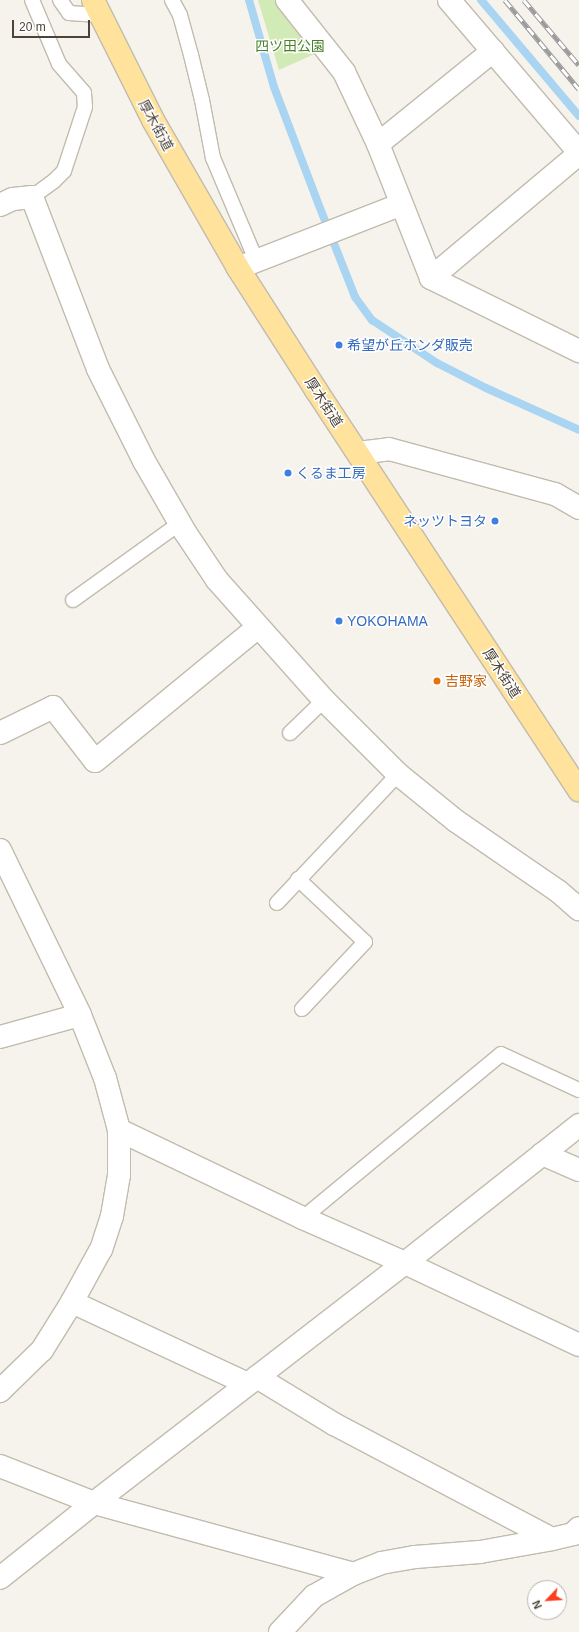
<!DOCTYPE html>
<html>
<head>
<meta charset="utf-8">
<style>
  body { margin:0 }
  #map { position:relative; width:579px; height:1632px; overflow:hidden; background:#f6f3ec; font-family:Helvetica,"Noto Sans JP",sans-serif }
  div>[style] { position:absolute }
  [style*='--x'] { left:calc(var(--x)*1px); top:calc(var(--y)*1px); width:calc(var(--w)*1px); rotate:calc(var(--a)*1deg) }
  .green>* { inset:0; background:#d2eab5 }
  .stream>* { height:8px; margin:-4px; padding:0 4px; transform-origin:4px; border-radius:4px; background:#a9d4f2 }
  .roads { filter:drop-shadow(1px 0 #c2bbae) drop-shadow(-1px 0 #c2bbae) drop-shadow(0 1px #c2bbae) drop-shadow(0 -1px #c2bbae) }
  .service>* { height:14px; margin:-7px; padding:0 7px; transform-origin:7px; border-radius:7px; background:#fff }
  .minor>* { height:22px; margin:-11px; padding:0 11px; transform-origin:11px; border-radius:11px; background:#fff }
  .primary>* { height:22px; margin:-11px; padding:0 11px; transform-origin:11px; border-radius:11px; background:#ffe39c }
  .rail>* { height:4.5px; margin-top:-2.25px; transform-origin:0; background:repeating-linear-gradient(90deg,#fff 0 9px,#9a9a9a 0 18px); box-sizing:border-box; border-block:1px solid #9a9a9a }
  .dots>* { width:11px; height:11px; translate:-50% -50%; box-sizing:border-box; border:2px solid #fff; border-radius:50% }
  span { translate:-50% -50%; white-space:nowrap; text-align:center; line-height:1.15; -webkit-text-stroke:3px #fff; paint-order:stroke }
  .park-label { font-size:14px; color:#4a7f2a }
  .street-label { font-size:14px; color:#4b4439 }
  .shop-label { font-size:14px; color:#366cbe }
  .left { translate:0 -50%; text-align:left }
  .right { translate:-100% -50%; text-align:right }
  .food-label { font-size:14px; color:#c56008 }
  .north { position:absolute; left:527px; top:1580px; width:40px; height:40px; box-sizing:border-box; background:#fff; border:1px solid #b7b4b0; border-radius:50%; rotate:245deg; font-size:11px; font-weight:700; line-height:16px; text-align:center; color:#4b4439 }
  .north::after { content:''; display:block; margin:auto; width:14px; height:18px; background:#fc3f1d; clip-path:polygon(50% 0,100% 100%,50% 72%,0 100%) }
  .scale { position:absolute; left:12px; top:20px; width:78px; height:18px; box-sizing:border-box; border:2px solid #4b4439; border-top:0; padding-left:5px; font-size:12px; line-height:14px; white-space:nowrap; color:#4b4439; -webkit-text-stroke:3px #fff; paint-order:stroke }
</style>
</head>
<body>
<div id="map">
  <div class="green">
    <div style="clip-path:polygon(258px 0,275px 0,317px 53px,279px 70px)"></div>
  </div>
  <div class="stream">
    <div style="--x:249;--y:0;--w:91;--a:74"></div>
    <div style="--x:274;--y:87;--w:129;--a:69.2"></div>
    <div style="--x:320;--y:208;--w:96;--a:68.5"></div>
    <div style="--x:355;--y:297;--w:29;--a:54"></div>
    <div style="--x:372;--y:320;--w:78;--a:33.5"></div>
    <div style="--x:437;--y:363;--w:55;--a:27"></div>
    <div style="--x:486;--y:388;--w:102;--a:24.3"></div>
    <div style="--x:481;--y:0;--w:152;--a:49.8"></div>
  </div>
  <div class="roads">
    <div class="service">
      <div style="--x:32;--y:0;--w:69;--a:67.1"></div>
      <div style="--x:59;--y:64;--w:38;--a:49"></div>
      <div style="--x:84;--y:93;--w:14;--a:86"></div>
      <div style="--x:85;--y:107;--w:67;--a:108.2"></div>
      <div style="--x:64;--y:171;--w:14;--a:135"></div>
      <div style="--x:54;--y:181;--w:27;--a:144"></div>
      <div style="--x:60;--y:0;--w:16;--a:55"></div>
      <div style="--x:69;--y:13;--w:30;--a:4"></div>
      <div style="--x:172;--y:0;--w:17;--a:62"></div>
      <div style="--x:180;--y:15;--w:41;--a:74.6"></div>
      <div style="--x:191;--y:55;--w:46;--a:76.3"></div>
      <div style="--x:202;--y:100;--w:59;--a:79.3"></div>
      <div style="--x:213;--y:158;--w:111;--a:67.1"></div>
      <div style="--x:73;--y:600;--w:132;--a:-35.7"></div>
      <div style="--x:290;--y:733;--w:47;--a:-44.1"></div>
      <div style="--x:298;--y:879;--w:92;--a:43.2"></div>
      <div style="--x:365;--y:942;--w:92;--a:133.2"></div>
      <div style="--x:277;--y:903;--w:177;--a:-46.8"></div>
      <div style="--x:303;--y:1218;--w:257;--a:-39.6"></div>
      <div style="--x:501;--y:1054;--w:86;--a:24.8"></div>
    </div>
    <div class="minor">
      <div style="--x:287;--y:0;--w:92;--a:51.6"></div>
      <div style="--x:344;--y:72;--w:80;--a:64.7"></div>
      <div style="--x:378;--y:144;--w:144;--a:68.4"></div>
      <div style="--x:431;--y:278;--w:165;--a:26.3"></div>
      <div style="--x:449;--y:0;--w:200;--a:49.5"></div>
      <div style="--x:378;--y:144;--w:148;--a:-39"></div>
      <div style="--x:0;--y:205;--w:14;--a:-25"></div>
      <div style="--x:13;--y:199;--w:19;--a:-6"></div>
      <div style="--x:32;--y:197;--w:184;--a:69"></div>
      <div style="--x:98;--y:369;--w:103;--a:63.4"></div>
      <div style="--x:144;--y:461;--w:82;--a:60"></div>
      <div style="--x:185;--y:532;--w:58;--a:56.3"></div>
      <div style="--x:217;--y:580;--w:161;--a:48.3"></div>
      <div style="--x:324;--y:700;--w:105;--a:45"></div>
      <div style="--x:398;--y:774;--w:75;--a:39"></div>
      <div style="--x:456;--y:821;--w:124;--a:34.5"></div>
      <div style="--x:558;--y:891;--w:28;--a:41"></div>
      <div style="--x:238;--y:268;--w:174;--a:-21.3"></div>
      <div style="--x:431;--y:278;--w:193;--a:-40"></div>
      <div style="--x:358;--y:453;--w:31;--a:-7"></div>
      <div style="--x:389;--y:449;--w:172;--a:15.2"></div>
      <div style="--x:555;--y:494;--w:28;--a:30"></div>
      <div style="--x:0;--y:733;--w:59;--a:-26.1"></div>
      <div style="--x:53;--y:707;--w:68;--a:52.1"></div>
      <div style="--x:95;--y:761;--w:211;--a:-39.4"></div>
      <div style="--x:0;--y:850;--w:183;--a:64.1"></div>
      <div style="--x:80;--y:1015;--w:68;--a:68.4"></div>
      <div style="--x:105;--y:1078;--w:54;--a:74.9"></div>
      <div style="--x:119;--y:1130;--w:45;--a:90"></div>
      <div style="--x:119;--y:1175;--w:42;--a:99.7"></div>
      <div style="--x:112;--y:1216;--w:35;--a:108"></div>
      <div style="--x:101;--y:1249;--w:60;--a:118.7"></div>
      <div style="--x:72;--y:1302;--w:57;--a:122"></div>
      <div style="--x:42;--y:1350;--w:59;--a:135.7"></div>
      <div style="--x:0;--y:1037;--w:83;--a:-15.4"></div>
      <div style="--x:119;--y:1130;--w:204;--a:25.6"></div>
      <div style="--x:303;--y:1218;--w:111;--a:23.8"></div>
      <div style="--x:405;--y:1263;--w:192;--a:25.2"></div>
      <div style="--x:542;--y:1154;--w:40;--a:23.4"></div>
      <div style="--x:72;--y:1302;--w:194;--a:25"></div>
      <div style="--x:257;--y:1377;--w:90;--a:31.4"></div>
      <div style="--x:334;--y:1424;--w:246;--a:27.8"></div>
      <div style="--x:0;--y:1466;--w:101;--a:21.5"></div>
      <div style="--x:94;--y:1503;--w:269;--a:15.3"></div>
      <div style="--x:0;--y:1578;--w:120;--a:-38.6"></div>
      <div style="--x:94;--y:1503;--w:393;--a:-37.7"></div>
      <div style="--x:405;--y:1263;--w:222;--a:-38.4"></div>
      <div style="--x:280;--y:1632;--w:50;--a:-46.6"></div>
      <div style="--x:314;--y:1596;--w:45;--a:-29.4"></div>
      <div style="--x:353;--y:1574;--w:30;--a:-21"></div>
      <div style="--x:381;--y:1563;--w:35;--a:-10"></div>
      <div style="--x:415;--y:1557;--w:65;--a:-4.4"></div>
      <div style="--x:480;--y:1552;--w:73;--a:-10.2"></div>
      <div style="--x:552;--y:1539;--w:22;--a:-13"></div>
      <div style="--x:573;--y:1534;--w:8;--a:-45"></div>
    </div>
    <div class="primary">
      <div style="--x:93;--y:0;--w:134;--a:63.4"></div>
      <div style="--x:153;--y:120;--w:171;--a:60.1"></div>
      <div style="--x:238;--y:268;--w:145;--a:57.4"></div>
      <div style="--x:316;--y:390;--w:479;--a:56.7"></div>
    </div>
  </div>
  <div class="rail">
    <div style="--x:505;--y:0;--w:116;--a:50.3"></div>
    <div style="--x:524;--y:0;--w:85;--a:49.8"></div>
  </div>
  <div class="dots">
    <div style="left:339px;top:345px;background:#3f7fe0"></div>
    <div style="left:288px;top:473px;background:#3f7fe0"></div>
    <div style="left:495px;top:521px;background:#3f7fe0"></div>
    <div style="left:339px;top:621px;background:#3f7fe0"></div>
    <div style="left:437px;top:681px;background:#e8710a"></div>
  </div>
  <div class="park-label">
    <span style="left:290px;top:46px">四ツ田公園</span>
  </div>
  <div class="street-label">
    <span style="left:156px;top:125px;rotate:61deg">厚木街道</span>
    <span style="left:324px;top:402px;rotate:57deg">厚木街道</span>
    <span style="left:502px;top:673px;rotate:57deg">厚木街道</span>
  </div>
  <div class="shop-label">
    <span class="left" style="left:347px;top:345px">希望が丘ホンダ販売</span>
    <span class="left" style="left:296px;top:473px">くるま工房</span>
    <span class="right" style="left:487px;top:521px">ネッツトヨタ</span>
    <span class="left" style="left:347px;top:621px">YOKOHAMA</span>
  </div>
  <div class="food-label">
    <span class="left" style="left:445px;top:681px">吉野家</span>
  </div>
  <div class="north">N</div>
  <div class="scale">20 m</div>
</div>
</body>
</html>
